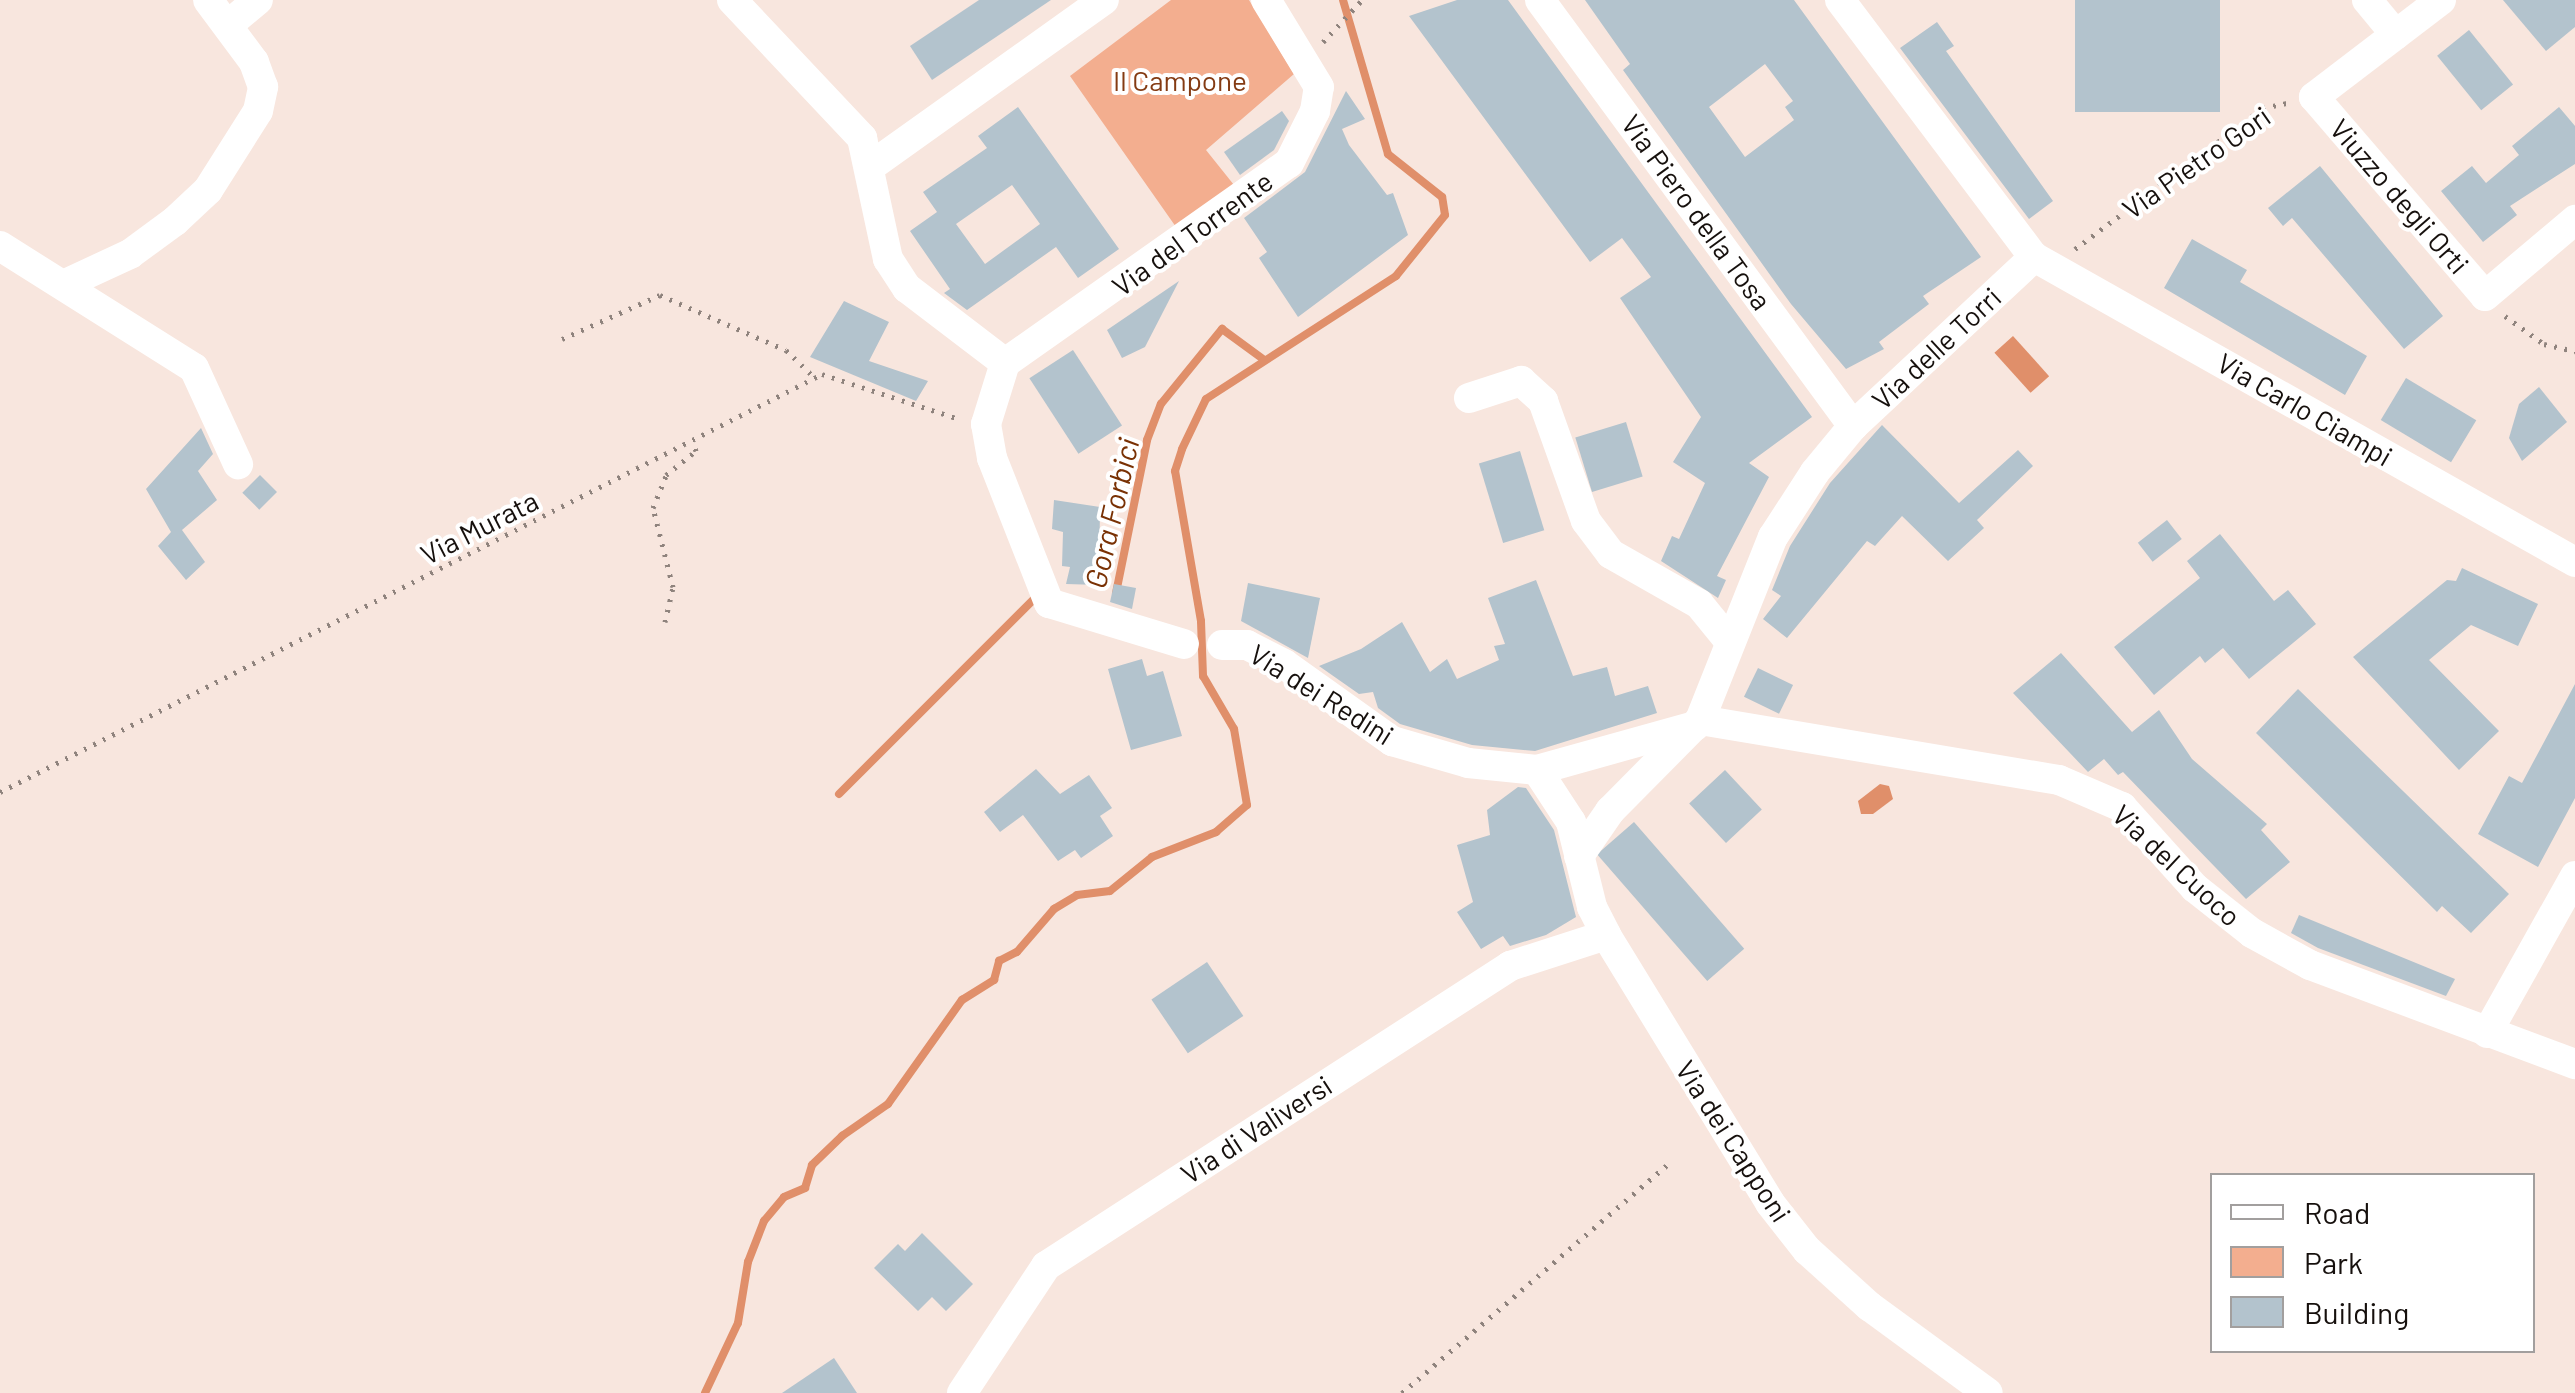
<!DOCTYPE html>
<html>
<head>
<meta charset="utf-8">
<style>
  body { margin:0 }
  #map { position:relative; width:2575px; height:1393px; overflow:hidden; background:#f8e6de; font-family:Barlow,sans-serif }
  div>[style] { position:absolute }
  [style*='--x'] { left:calc(var(--x)*1px); top:calc(var(--y)*1px); width:calc(var(--w)*1px); rotate:calc(var(--a)*1deg) }
  .green>* { inset:0; background:#f3ae8f }
  .water>* { inset:0; background:#e08f6a; transform-origin:0 0 }
  .stream>* { height:8px; margin:-4px; padding:0 4px; transform-origin:4px; border-radius:4px; background:#e08f6a }
  .building>* { inset:0; background:#b3c3cd; transform-origin:0 0 }
  .path>* { height:5px; margin-top:-2.5px; transform-origin:0; background:repeating-linear-gradient(90deg,#8f837d 0 2.5px,transparent 0 10.5px) }
  .minor>* { height:30px; margin:-15px; padding:0 15px; transform-origin:15px; border-radius:15px; background:#fff }
  span { translate:-50% -50%; white-space:nowrap; text-align:center; line-height:1.15; -webkit-text-stroke:8px #fff; paint-order:stroke }
  .park-label { font-size:28px; color:#843b13 }
  .street-label { font-size:28px; color:#16100d }
  .water-label { font-size:30px; color:#793104; font-style:italic }
  .legend { position:absolute; left:2210px; top:1173px; width:325px; height:180px; box-sizing:border-box; background:#fff; border:2px solid #a29f9e; margin:0; padding:12px 18px; list-style:none; font-size:30px; color:#16100d }
  .legend li { display:flex; align-items:center; gap:20px; height:50px }
  .legend b { width:50px; border:2px solid #a29f9e }
</style>
</head>
<body>
<div id="map">
  <div class="green">
    <div style="clip-path:polygon(1171px 0,1249px 0,1294px 74px,1206px 150px,1234px 185px,1176px 227px,1070px 76px)"></div>
  </div>
  <div class="water">
    <div style="left:2013px;top:336px;width:54px;height:25px;rotate:48deg"></div>
    <div style="clip-path:polygon(1880px 784px,1889px 786px,1893px 799px,1873px 814px,1861px 814px,1858px 801px)"></div>
  </div>
  <div class="stream">
    <div style="--x:1116;--y:593;--w:156;--a:-78.5"></div>
    <div style="--x:1147;--y:440;--w:39;--a:-69"></div>
    <div style="--x:1161;--y:404;--w:97;--a:-50.9"></div>
    <div style="--x:1222;--y:329;--w:51;--a:36.2"></div>
    <div style="--x:839;--y:794;--w:276;--a:-45"></div>
    <div style="--x:705;--y:1393;--w:77;--a:-64.8"></div>
    <div style="--x:738;--y:1323;--w:62;--a:-80.7"></div>
    <div style="--x:748;--y:1262;--w:44;--a:-68.7"></div>
    <div style="--x:764;--y:1221;--w:31;--a:-50"></div>
    <div style="--x:784;--y:1197;--w:23;--a:-23"></div>
    <div style="--x:805;--y:1188;--w:24;--a:-73"></div>
    <div style="--x:812;--y:1165;--w:42;--a:-44"></div>
    <div style="--x:842;--y:1136;--w:56;--a:-34.8"></div>
    <div style="--x:888;--y:1104;--w:128;--a:-54.6"></div>
    <div style="--x:962;--y:1000;--w:38;--a:-32"></div>
    <div style="--x:994;--y:980;--w:20;--a:-75"></div>
    <div style="--x:999;--y:961;--w:20;--a:-27"></div>
    <div style="--x:1017;--y:952;--w:57;--a:-49.3"></div>
    <div style="--x:1054;--y:909;--w:27;--a:-31"></div>
    <div style="--x:1077;--y:895;--w:33;--a:-7"></div>
    <div style="--x:1110;--y:891;--w:54;--a:-39"></div>
    <div style="--x:1152;--y:857;--w:69;--a:-21.3"></div>
    <div style="--x:1216;--y:832;--w:41;--a:-41.1"></div>
    <div style="--x:1247;--y:805;--w:77;--a:-99.7"></div>
    <div style="--x:1234;--y:729;--w:61;--a:-120.3"></div>
    <div style="--x:1203;--y:676;--w:55;--a:-92.1"></div>
    <div style="--x:1201;--y:621;--w:152;--a:-99.8"></div>
    <div style="--x:1175;--y:471;--w:23;--a:-72"></div>
    <div style="--x:1182;--y:449;--w:55;--a:-64.4"></div>
    <div style="--x:1206;--y:399;--w:226;--a:-32.9"></div>
    <div style="--x:1396;--y:276;--w:78;--a:-51.2"></div>
    <div style="--x:1445;--y:215;--w:18;--a:-99"></div>
    <div style="--x:1442;--y:197;--w:69;--a:-141.5"></div>
    <div style="--x:1388;--y:154;--w:160;--a:-106.3"></div>
  </div>
  <div class="building">
    <div style="clip-path:polygon(979px 0,1051px 0,932px 80px,910px 46px)"></div>
    <div style="clip-path:polygon(1457px 0,1508px 0,1812px 417px,1749px 463px,1769px 477px,1717px 576px,1726px 580px,1718px 598px,1661px 561px,1672px 536px,1679px 539px,1705px 483px,1673px 462px,1701px 417px,1620px 298px,1651px 277px,1622px 238px,1590px 262px,1409px 16px)"></div>
    <div style="clip-path:polygon(evenodd,1585px 0,1794px 0,1981px 257px,1923px 296px,1929px 304px,1879px 342px,1884px 349px,1846px 369px,1791px 304px,1623px 70px,1630px 64px,1585px 0,1765px 64px,1793px 101px,1785px 107px,1794px 120px,1745px 157px,1709px 107px,1765px 64px)"></div>
    <div style="left:2075px;top:0;width:145px;height:112px"></div>
    <div style="clip-path:polygon(2503px 0,2575px 0,2575px 27px,2546px 51px)"></div>
    <div style="clip-path:polygon(1937px 22px,1954px 46px,1946px 51px,2053px 201px,2029px 219px,1900px 48px)"></div>
    <div style="left:2469px;top:30px;width:70px;height:41px;rotate:51deg"></div>
    <div style="clip-path:polygon(1346px 91px,1365px 119px,1342px 129px,1349px 145px,1387px 195px,1393px 193px,1408px 235px,1298px 317px,1259px 258px,1267px 252px,1244px 218px,1305px 172px)"></div>
    <div style="clip-path:polygon(evenodd,1018px 107px,1119px 249px,1078px 278px,1056px 247px,967px 310px,944px 293px,950px 289px,910px 231px,937px 212px,923px 192px,987px 148px,978px 136px,1018px 107px,1012px 185px,1040px 224px,985px 264px,956px 224px,1012px 185px)"></div>
    <div style="clip-path:polygon(2559px 107px,2575px 126px,2575px 164px,2510px 206px,2517px 215px,2483px 242px,2441px 191px,2472px 166px,2486px 183px,2519px 155px,2512px 146px)"></div>
    <div style="clip-path:polygon(1282px 111px,1289px 121px,1274px 150px,1240px 175px,1224px 152px)"></div>
    <div style="clip-path:polygon(2320px 166px,2443px 316px,2404px 349px,2292px 218px,2283px 226px,2268px 208px)"></div>
    <div style="clip-path:polygon(2192px 239px,2247px 270px,2240px 282px,2367px 356px,2345px 395px,2164px 288px)"></div>
    <div style="clip-path:polygon(1179px 281px,1145px 347px,1122px 358px,1107px 330px)"></div>
    <div style="clip-path:polygon(844px 301px,889px 322px,869px 361px,928px 381px,916px 401px,810px 357px)"></div>
    <div style="left:1073px;top:350px;width:90px;height:52px;rotate:57deg"></div>
    <div style="left:2406px;top:378px;width:82px;height:49px;rotate:31deg"></div>
    <div style="clip-path:polygon(2539px 387px,2567px 422px,2522px 461px,2509px 438px,2519px 404px)"></div>
    <div style="left:1626px;top:422px;width:57px;height:53px;rotate:73deg"></div>
    <div style="clip-path:polygon(1882px 425px,1959px 503px,2018px 450px,2033px 466px,1977px 520px,1984px 528px,1948px 561px,1902px 516px,1875px 546px,1867px 541px,1787px 638px,1763px 619px,1781px 596px,1772px 590px,1790px 546px,1830px 483px)"></div>
    <div style="clip-path:polygon(201px 428px,213px 454px,198px 471px,217px 500px,182px 530px,205px 562px,186px 580px,158px 546px,171px 532px,146px 489px)"></div>
    <div style="left:1520px;top:451px;width:83px;height:43px;rotate:73deg"></div>
    <div style="left:260px;top:475px;width:24px;height:25px;rotate:45deg"></div>
    <div style="clip-path:polygon(1054px 500px,1100px 507px,1099px 585px,1066px 584px,1070px 567px,1062px 566px,1063px 532px,1052px 529px)"></div>
    <div style="left:2167px;top:520px;width:24px;height:37px;rotate:52deg"></div>
    <div style="clip-path:polygon(2220px 534px,2274px 601px,2288px 590px,2316px 624px,2249px 679px,2223px 648px,2205px 663px,2200px 656px,2154px 695px,2114px 647px,2200px 578px,2187px 561px)"></div>
    <div style="clip-path:polygon(2462px 568px,2538px 604px,2518px 646px,2471px 625px,2429px 660px,2499px 731px,2459px 770px,2353px 657px,2447px 580px,2456px 581px)"></div>
    <div style="clip-path:polygon(1536px 580px,1573px 676px,1607px 667px,1615px 696px,1648px 686px,1657px 713px,1535px 751px,1472px 745px,1400px 724px,1378px 708px,1373px 692px,1359px 694px,1319px 666px,1361px 649px,1402px 622px,1430px 672px,1447px 659px,1457px 679px,1499px 660px,1494px 646px,1505px 644px,1488px 598px)"></div>
    <div style="clip-path:polygon(1248px 583px,1320px 598px,1308px 658px,1241px 621px)"></div>
    <div style="clip-path:polygon(1114px 584px,1136px 588px,1132px 609px,1110px 602px)"></div>
    <div style="clip-path:polygon(2061px 653px,2132px 732px,2159px 710px,2192px 759px,2267px 824px,2261px 830px,2290px 862px,2246px 899px,2123px 772px,2118px 775px,2104px 759px,2088px 772px,2013px 693px)"></div>
    <div style="clip-path:polygon(1142px 659px,1147px 676px,1163px 671px,1182px 736px,1131px 750px,1108px 669px)"></div>
    <div style="left:1758px;top:668px;width:39px;height:32px;rotate:26deg"></div>
    <div style="clip-path:polygon(2575px 684px,2575px 798px,2538px 867px,2478px 834px,2509px 776px,2522px 783px)"></div>
    <div style="clip-path:polygon(2298px 689px,2509px 894px,2471px 933px,2442px 906px,2437px 912px,2256px 733px)"></div>
    <div style="clip-path:polygon(1036px 769px,1060px 794px,1089px 775px,1112px 808px,1100px 816px,1113px 836px,1081px 858px,1075px 850px,1058px 861px,1023px 815px,1000px 832px,984px 812px)"></div>
    <div style="left:1725px;top:770px;width:54px;height:49px;rotate:47deg"></div>
    <div style="clip-path:polygon(1518px 787px,1526px 788px,1554px 830px,1576px 917px,1546px 935px,1510px 946px,1503px 936px,1481px 949px,1457px 912px,1473px 902px,1457px 845px,1490px 835px,1487px 810px)"></div>
    <div style="left:1634px;top:822px;width:168px;height:49px;rotate:49deg"></div>
    <div style="clip-path:polygon(2299px 915px,2455px 979px,2446px 996px,2318px 948px,2291px 933px)"></div>
    <div style="left:1207px;top:962px;width:65px;height:67px;rotate:56deg"></div>
    <div style="clip-path:polygon(922px 1233px,973px 1284px,946px 1311px,932px 1297px,918px 1311px,874px 1268px,898px 1244px,905px 1251px)"></div>
    <div style="clip-path:polygon(834px 1358px,857px 1393px,782px 1393px)"></div>
  </div>
  <div class="path">
    <div style="--x:1323;--y:42;--w:57;--a:-47.1"></div>
    <div style="--x:2075;--y:249;--w:235;--a:-36.9"></div>
    <div style="--x:2263;--y:108;--w:29;--a:-12"></div>
    <div style="--x:2505;--y:316;--w:48;--a:35.7"></div>
    <div style="--x:2544;--y:344;--w:32;--a:13"></div>
    <div style="--x:562;--y:339;--w:107;--a:-24.2"></div>
    <div style="--x:660;--y:295;--w:137;--a:23.6"></div>
    <div style="--x:786;--y:350;--w:40;--a:44"></div>
    <div style="--x:665;--y:622;--w:36;--a:-77"></div>
    <div style="--x:673;--y:587;--w:81;--a:-104.2"></div>
    <div style="--x:653;--y:508;--w:35;--a:-68"></div>
    <div style="--x:666;--y:475;--w:38;--a:-39"></div>
    <div style="--x:696;--y:451;--w:9;--a:-108"></div>
    <div style="--x:0;--y:792;--w:922;--a:-26.95"></div>
    <div style="--x:822;--y:374;--w:144;--a:18.2"></div>
    <div style="--x:1402;--y:1393;--w:350;--a:-40.7"></div>
  </div>
  <div class="minor">
    <div style="--x:732;--y:0;--w:190;--a:46.7"></div>
    <div style="--x:862;--y:138;--w:124;--a:77.9"></div>
    <div style="--x:888;--y:259;--w:35;--a:57"></div>
    <div style="--x:907;--y:288;--w:123;--a:37.4"></div>
    <div style="--x:1005;--y:363;--w:64;--a:107.3"></div>
    <div style="--x:986;--y:424;--w:35;--a:80"></div>
    <div style="--x:992;--y:458;--w:156;--a:68.5"></div>
    <div style="--x:1049;--y:603;--w:141;--a:16.9"></div>
    <div style="--x:1540;--y:0;--w:529;--a:53.69"></div>
    <div style="--x:1840;--y:0;--w:322;--a:53"></div>
    <div style="--x:2034;--y:257;--w:621;--a:29.41"></div>
    <div style="--x:2367;--y:0;--w:45;--a:50.4"></div>
    <div style="--x:2441;--y:0;--w:160;--a:142.6"></div>
    <div style="--x:2314;--y:97;--w:262;--a:49.3"></div>
    <div style="--x:2485;--y:296;--w:118;--a:-40.2"></div>
    <div style="--x:228;--y:25;--w:39;--a:-40"></div>
    <div style="--x:871;--y:166;--w:286;--a:-35.5"></div>
    <div style="--x:0;--y:246;--w:229;--a:32.2"></div>
    <div style="--x:194;--y:368;--w:106;--a:65.4"></div>
    <div style="--x:63;--y:285;--w:74;--a:-24.8"></div>
    <div style="--x:130;--y:254;--w:56;--a:-36.3"></div>
    <div style="--x:175;--y:221;--w:45;--a:-43.2"></div>
    <div style="--x:208;--y:190;--w:93;--a:-57.7"></div>
    <div style="--x:258;--y:111;--w:25;--a:-78"></div>
    <div style="--x:263;--y:87;--w:27;--a:-110"></div>
    <div style="--x:254;--y:62;--w:77;--a:-126.6"></div>
    <div style="--x:1005;--y:363;--w:347;--a:-35.2"></div>
    <div style="--x:1289;--y:163;--w:58;--a:-63.4"></div>
    <div style="--x:1315;--y:111;--w:24;--a:-81"></div>
    <div style="--x:1319;--y:87;--w:102;--a:-121.3"></div>
    <div style="--x:1469;--y:398;--w:55;--a:-18.1"></div>
    <div style="--x:1521;--y:381;--w:30;--a:42"></div>
    <div style="--x:1543;--y:401;--w:127;--a:70.3"></div>
    <div style="--x:1586;--y:521;--w:41;--a:52.9"></div>
    <div style="--x:1611;--y:554;--w:101;--a:29.6"></div>
    <div style="--x:1699;--y:604;--w:49;--a:50.8"></div>
    <div style="--x:1222;--y:645;--w:25;--a:0"></div>
    <div style="--x:1247;--y:645;--w:42;--a:27.2"></div>
    <div style="--x:1284;--y:664;--w:133;--a:35.5"></div>
    <div style="--x:1392;--y:741;--w:79;--a:16.1"></div>
    <div style="--x:1468;--y:763;--w:69;--a:5.8"></div>
    <div style="--x:1537;--y:770;--w:62;--a:56.8"></div>
    <div style="--x:1571;--y:822;--w:88;--a:76.1"></div>
    <div style="--x:1592;--y:907;--w:31;--a:63"></div>
    <div style="--x:1606;--y:935;--w:314;--a:58.5"></div>
    <div style="--x:1770;--y:1203;--w:60;--a:51.8"></div>
    <div style="--x:1807;--y:1250;--w:84;--a:42.1"></div>
    <div style="--x:1869;--y:1306;--w:147;--a:36.2"></div>
    <div style="--x:1700;--y:720;--w:364;--a:9.5"></div>
    <div style="--x:2059;--y:780;--w:69;--a:23.2"></div>
    <div style="--x:2122;--y:807;--w:109;--a:48"></div>
    <div style="--x:2195;--y:888;--w:73;--a:38.3"></div>
    <div style="--x:2252;--y:933;--w:66;--a:28.9"></div>
    <div style="--x:2310;--y:965;--w:283;--a:20.5"></div>
    <div style="--x:1537;--y:770;--w:164;--a:-15.6"></div>
    <div style="--x:1579;--y:856;--w:55;--a:-55.4"></div>
    <div style="--x:1610;--y:811;--w:128;--a:-45.3"></div>
    <div style="--x:1700;--y:720;--w:197;--a:-68.3"></div>
    <div style="--x:1773;--y:537;--w:77;--a:-57.1"></div>
    <div style="--x:1815;--y:472;--w:60;--a:-50.4"></div>
    <div style="--x:1853;--y:426;--w:248;--a:-43"></div>
    <div style="--x:2487;--y:1033;--w:180;--a:-60.7"></div>
    <div style="--x:962;--y:1393;--w:152;--a:-56.5"></div>
    <div style="--x:1046;--y:1266;--w:553;--a:-32.88"></div>
    <div style="--x:1510;--y:966;--w:101;--a:-17.9"></div>
  </div>
  <div class="park-label">
    <span style="left:1180px;top:80px">Il Campone</span>
  </div>
  <div class="street-label">
    <span style="left:2196px;top:162px;rotate:-35deg">Via Pietro Gori</span>
    <span style="left:2400px;top:196px;rotate:49deg">Viuzzo degli Orti</span>
    <span style="left:1697px;top:212px;rotate:54deg">Via Piero della Tosa</span>
    <span style="left:1192px;top:233px;rotate:-36deg">Via del Torrente</span>
    <span style="left:1936px;top:348px;rotate:-43deg">Via delle Torri</span>
    <span style="left:2305px;top:409px;rotate:30deg">Via Carlo Ciampi</span>
    <span style="left:479px;top:527px;rotate:-27deg">Via Murata</span>
    <span style="left:1322px;top:694px;rotate:32deg">Via dei Redini</span>
    <span style="left:2177px;top:865px;rotate:43deg">Via del Cuoco</span>
    <span style="left:1256px;top:1129px;rotate:-33deg">Via di Valiversi</span>
    <span style="left:1734px;top:1141px;rotate:57deg">Via dei Capponi</span>
  </div>
  <div class="water-label">
    <span style="left:1111px;top:513px;rotate:-77deg">Gora Forbici</span>
  </div>
  <ul class="legend">
  <li><b style="height:12px;background:#fff"></b>Road</li>
  <li><b style="height:28px;background:#f3ae8f"></b>Park</li>
  <li><b style="height:28px;background:#b3c3cd"></b>Building</li>
  </ul>
</div>
</body>
</html>
